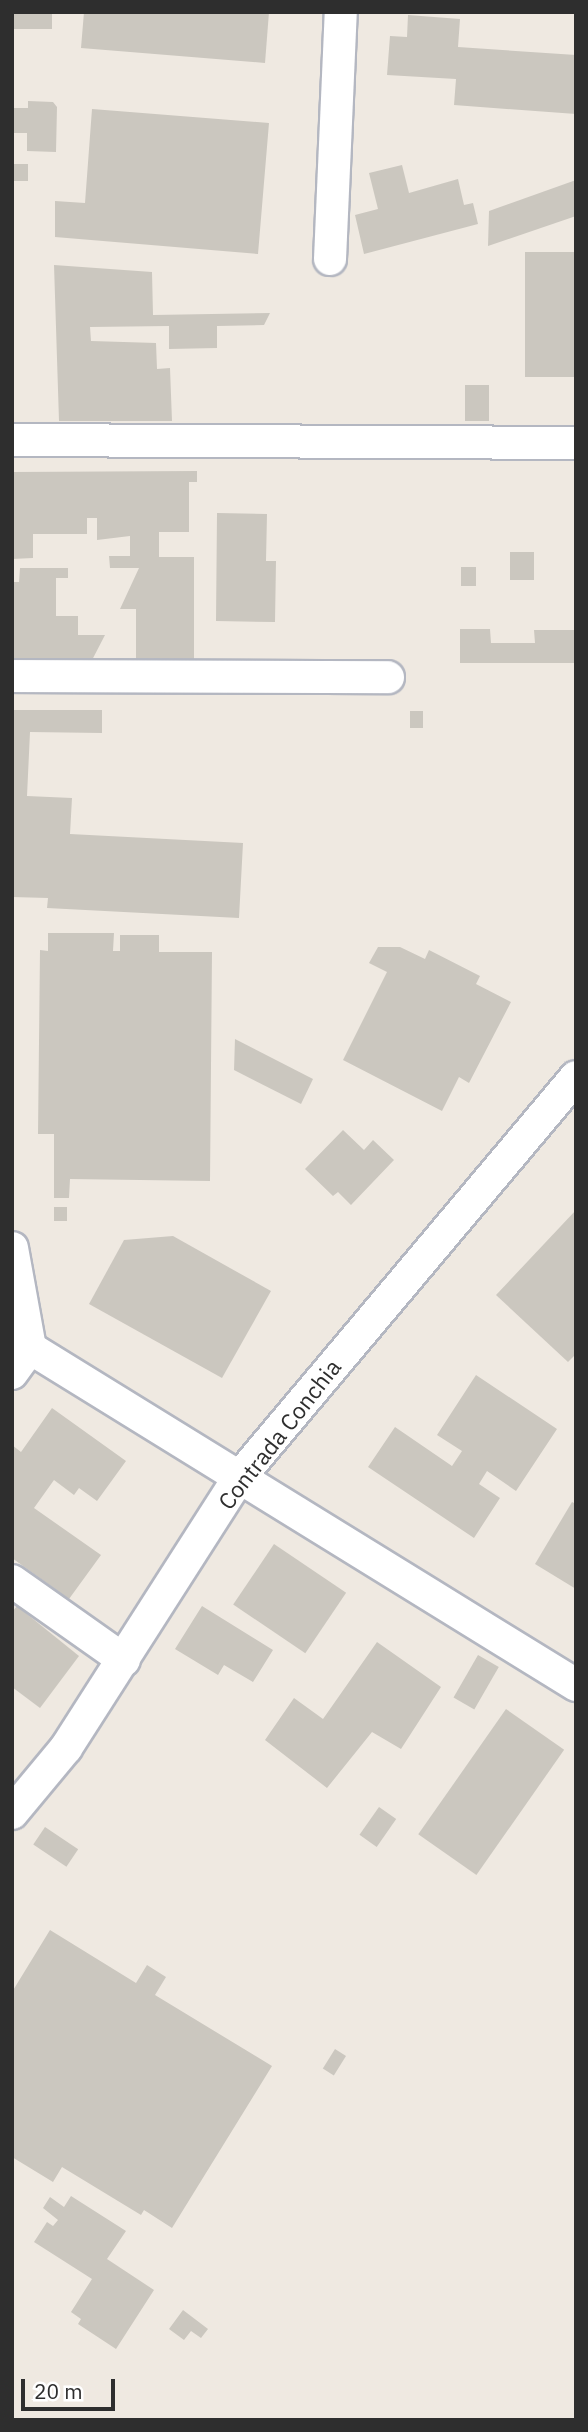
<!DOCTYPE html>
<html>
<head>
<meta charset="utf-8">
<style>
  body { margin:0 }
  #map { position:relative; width:588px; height:2432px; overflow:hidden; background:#efe9e1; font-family:"IBM Plex Sans",sans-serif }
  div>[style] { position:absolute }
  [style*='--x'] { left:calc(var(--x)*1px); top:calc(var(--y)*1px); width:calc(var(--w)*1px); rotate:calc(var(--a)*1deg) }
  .building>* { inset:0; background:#cbc7bf; transform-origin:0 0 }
  .roads { filter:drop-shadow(2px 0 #b4b7c1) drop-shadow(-2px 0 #b4b7c1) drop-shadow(0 2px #b4b7c1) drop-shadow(0 -2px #b4b7c1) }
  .minor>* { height:32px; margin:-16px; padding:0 16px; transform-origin:16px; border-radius:16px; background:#fff }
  span { translate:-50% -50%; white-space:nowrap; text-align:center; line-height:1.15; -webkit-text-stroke:5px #fff; paint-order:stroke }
  .street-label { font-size:23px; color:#2e2e2e }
  .frame { position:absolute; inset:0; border:14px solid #2e2e2e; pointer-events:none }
  .scale { position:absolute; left:21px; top:2379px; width:94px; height:32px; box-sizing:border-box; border:4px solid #2e2e2e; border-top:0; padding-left:9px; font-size:21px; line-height:24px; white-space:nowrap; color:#2e2e2e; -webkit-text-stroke:5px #fff; paint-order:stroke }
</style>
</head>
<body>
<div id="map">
  <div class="building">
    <div style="left:13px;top:12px;width:39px;height:17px"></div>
    <div style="clip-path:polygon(84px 12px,269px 12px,265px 63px,81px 48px)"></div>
    <div style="clip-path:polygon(408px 15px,460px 19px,458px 47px,576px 55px,576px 114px,454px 105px,456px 79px,387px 75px,390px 36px,407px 37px)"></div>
    <div style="clip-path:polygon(28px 101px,53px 102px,57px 107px,56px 152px,27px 151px,27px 133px,12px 133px,12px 108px,28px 108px)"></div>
    <div style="clip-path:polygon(92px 109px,269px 123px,258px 254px,55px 237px,55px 201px,85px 203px)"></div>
    <div style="left:12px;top:164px;width:16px;height:17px"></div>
    <div style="clip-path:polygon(402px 165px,409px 193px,458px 179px,464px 205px,473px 203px,478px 224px,364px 254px,355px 215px,378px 209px,369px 173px)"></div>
    <div style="clip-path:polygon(576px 180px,576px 216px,488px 246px,489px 211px)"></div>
    <div style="left:576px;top:252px;width:125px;height:51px;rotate:90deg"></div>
    <div style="clip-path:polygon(54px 265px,152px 272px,153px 315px,270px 313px,264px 325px,217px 326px,217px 348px,169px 349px,169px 326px,90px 327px,91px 341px,156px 343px,157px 369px,170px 368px,172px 421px,59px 421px)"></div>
    <div style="left:465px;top:385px;width:24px;height:36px"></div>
    <div style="clip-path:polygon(197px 471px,197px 482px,189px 482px,189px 532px,159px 532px,159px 557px,194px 557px,194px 662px,136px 663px,136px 609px,120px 609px,139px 568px,110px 568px,109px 556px,130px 556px,130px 536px,97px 540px,97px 518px,87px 518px,87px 534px,33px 534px,33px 558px,12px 559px,12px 472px)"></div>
    <div style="clip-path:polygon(217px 513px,267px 514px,266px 561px,276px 561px,275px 622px,216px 621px)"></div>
    <div style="left:510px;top:552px;width:24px;height:28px"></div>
    <div style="left:461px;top:567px;width:15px;height:19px"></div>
    <div style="clip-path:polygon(20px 568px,68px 568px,68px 578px,56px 578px,56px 616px,78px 616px,78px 635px,105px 635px,90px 664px,12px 663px,12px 582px,19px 582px)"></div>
    <div style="clip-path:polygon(460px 629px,490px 629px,491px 643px,535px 643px,534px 630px,576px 630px,576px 663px,460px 663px)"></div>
    <div style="clip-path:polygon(12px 710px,102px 710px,102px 733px,30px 732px,27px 796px,72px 798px,70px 834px,243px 843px,239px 918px,47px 908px,48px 898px,12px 897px)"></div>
    <div style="left:410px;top:711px;width:13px;height:17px"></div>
    <div style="clip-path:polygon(48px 933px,114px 933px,113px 951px,120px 951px,120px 935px,159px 935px,159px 952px,212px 952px,210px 1181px,70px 1179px,69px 1198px,54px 1198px,54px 1134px,38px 1134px,40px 950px,48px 951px)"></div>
    <div style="clip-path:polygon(378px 947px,400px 947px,425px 959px,429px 950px,480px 976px,476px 984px,511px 1002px,469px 1083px,459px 1077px,442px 1111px,343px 1060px,387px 972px,369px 963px)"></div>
    <div style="clip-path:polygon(235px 1039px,313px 1079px,301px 1104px,234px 1070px)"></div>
    <div style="clip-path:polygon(343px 1130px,364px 1150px,373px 1140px,394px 1160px,351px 1205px,338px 1192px,333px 1196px,305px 1169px)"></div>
    <div style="left:54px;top:1207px;width:13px;height:14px"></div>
    <div style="clip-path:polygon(576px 1210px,576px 1354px,568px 1362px,496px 1295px)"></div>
    <div style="clip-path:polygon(173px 1236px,271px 1291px,222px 1378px,89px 1304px,124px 1240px)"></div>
    <div style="clip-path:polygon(476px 1375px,557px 1429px,516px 1491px,487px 1471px,479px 1484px,500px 1498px,474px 1538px,368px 1467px,395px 1427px,452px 1466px,462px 1451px,437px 1435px)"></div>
    <div style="clip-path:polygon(52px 1408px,126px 1461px,97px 1501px,79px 1488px,74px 1495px,54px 1480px,34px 1508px,101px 1555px,69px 1599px,12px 1558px,12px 1445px,21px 1452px)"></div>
    <div style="clip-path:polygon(572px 1502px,576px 1504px,576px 1589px,535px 1564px)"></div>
    <div style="left:274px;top:1544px;width:87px;height:73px;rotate:34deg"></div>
    <div style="clip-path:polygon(17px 1606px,79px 1656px,40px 1708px,12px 1687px,12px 1612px)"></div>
    <div style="clip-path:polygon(202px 1606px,273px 1650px,253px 1682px,224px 1665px,218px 1675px,175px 1649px)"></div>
    <div style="clip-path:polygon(377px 1642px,441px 1687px,401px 1749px,372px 1732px,327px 1788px,265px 1740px,294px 1698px,323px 1719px)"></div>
    <div style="left:478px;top:1655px;width:24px;height:49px;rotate:30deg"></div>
    <div style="left:506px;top:1709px;width:71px;height:153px;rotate:35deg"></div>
    <div style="left:379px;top:1807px;width:21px;height:34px;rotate:35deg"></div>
    <div style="left:45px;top:1827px;width:40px;height:21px;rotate:34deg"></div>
    <div style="clip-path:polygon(50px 1930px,136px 1983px,147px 1965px,166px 1977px,155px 1995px,272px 2066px,172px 2228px,144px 2210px,141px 2215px,62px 2167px,53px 2182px,12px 2157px,12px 1992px)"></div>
    <div style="left:335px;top:2049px;width:13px;height:23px;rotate:32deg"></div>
    <div style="clip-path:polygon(71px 2196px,126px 2231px,107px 2259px,154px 2290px,116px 2349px,78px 2324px,81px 2319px,71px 2312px,92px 2279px,34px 2242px,47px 2222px,53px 2226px,58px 2220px,43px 2208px,50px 2197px,64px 2207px)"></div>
    <div style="clip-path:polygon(183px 2310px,208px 2329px,201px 2338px,191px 2331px,184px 2340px,169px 2329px)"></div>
  </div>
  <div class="roads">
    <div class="minor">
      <div style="--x:330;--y:259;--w:247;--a:-87.5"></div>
      <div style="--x:12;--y:440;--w:564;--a:0.3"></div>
      <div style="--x:12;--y:676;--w:376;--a:0.2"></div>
      <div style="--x:12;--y:1248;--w:102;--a:79.8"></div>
      <div style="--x:30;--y:1348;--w:31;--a:126"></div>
      <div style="--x:30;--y:1348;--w:642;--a:31.68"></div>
      <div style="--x:12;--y:1581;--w:137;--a:35.2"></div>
      <div style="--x:12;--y:1813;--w:85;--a:-50.3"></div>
      <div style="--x:66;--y:1748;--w:319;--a:-57.4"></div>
      <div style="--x:238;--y:1479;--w:525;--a:-49.94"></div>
    </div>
  </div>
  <div class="street-label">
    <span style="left:279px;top:1434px;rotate:-52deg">Contrada Conchia</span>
  </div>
  <div class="frame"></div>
  <div class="scale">20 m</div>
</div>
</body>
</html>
